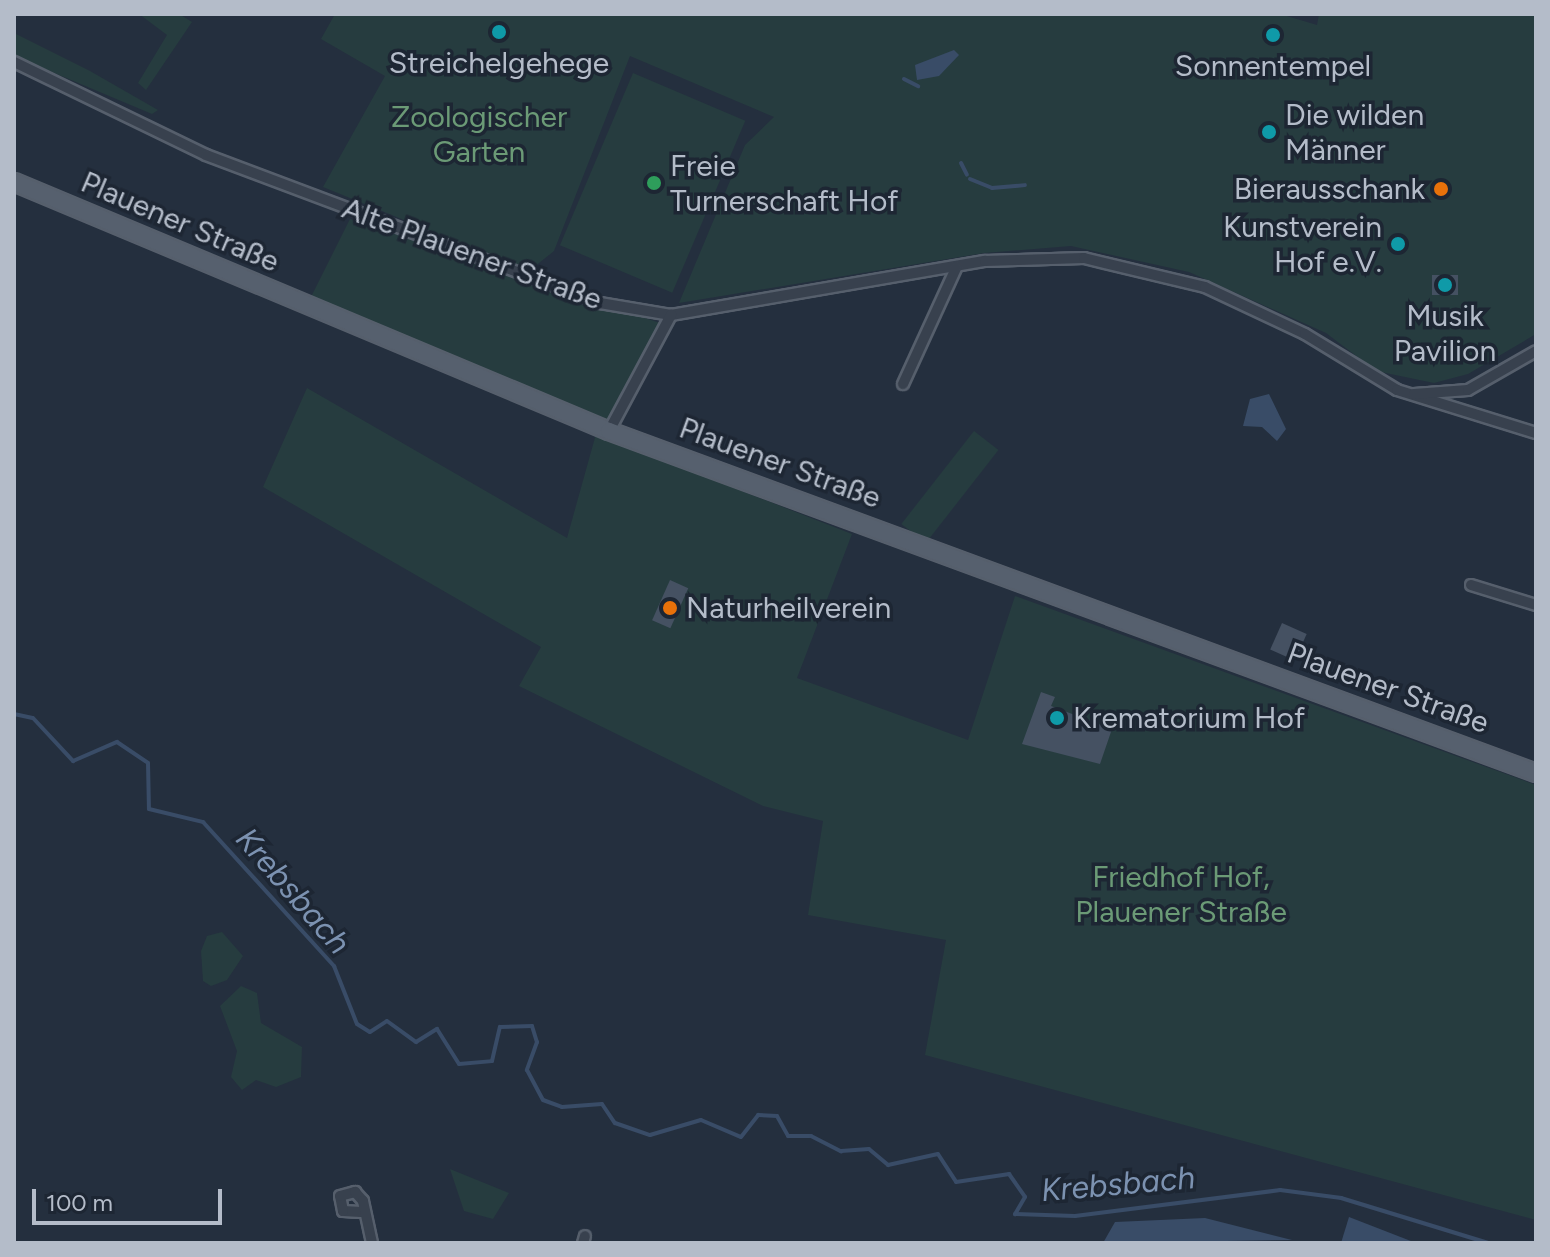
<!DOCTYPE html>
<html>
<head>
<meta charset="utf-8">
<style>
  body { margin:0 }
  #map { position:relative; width:1550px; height:1257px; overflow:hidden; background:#242f3e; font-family:Figtree,sans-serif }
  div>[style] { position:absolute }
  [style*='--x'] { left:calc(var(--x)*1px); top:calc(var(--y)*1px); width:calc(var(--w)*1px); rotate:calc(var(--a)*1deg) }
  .green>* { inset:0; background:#263c3f; transform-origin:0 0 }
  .water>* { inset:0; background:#394c67 }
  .stream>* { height:4px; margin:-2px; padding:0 2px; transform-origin:2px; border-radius:2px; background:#394c67 }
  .building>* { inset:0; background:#455162; transform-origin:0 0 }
  .roads { filter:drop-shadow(2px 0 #565f6c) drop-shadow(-2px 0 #565f6c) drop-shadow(0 2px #565f6c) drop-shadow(0 -2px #565f6c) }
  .street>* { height:10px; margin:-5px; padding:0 5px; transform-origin:5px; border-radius:5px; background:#38414e }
  .primary>* { height:16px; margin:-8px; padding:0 8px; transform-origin:8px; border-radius:8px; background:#56606e }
  .dots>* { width:22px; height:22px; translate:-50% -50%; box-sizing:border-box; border:4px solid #1d2633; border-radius:50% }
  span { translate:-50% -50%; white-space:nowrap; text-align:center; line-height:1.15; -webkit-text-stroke:7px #1d2633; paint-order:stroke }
  .poi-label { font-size:30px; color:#b4bcc9 }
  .left { translate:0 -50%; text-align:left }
  .right { translate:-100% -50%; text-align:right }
  .park-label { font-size:30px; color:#6b9a76 }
  .street-label { font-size:30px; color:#b4bcc9 }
  .water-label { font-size:32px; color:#7c92b1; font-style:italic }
  .frame { position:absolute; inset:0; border:16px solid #b4bcc9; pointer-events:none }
  .scale { position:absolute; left:32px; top:1189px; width:190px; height:36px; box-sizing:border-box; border:4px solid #b4bcc9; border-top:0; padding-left:10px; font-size:24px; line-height:28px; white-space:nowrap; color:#b4bcc9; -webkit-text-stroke:6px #1d2633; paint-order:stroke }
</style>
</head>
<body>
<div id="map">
  <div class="green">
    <div style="clip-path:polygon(139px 14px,179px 14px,192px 22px,146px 90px,138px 83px,167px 35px)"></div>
    <div style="clip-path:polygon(335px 14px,1280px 14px,1317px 25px,1319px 14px,1536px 14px,1536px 334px,1468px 374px,1434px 383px,1376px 371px,1326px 333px,1189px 272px,1071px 246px,984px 253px,679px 303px,745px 145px,774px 117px,630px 56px,554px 251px,529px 271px,323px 187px,385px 76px,321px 39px)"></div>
    <div style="clip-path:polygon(14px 33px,90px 71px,158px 110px,152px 114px,14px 56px)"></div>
    <div style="left:633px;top:73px;width:122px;height:187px;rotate:23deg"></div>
    <div style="clip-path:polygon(350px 219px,660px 323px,608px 423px,310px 299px)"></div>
    <div style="clip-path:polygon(307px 388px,567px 538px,596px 434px,852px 534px,797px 678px,968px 740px,1015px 596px,1536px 785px,1536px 1220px,925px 1055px,946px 940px,808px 915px,823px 821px,763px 806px,519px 686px,541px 647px,263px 487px)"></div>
    <div style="left:974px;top:431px;width:31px;height:118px;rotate:38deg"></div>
    <div style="clip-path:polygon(222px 932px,243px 956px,227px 980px,211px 986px,203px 981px,201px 951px,207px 936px)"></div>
    <div style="clip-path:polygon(241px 986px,257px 993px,261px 1023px,302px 1047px,301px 1077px,276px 1087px,256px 1080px,242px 1090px,231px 1077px,237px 1051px,220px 1006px)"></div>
    <div style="clip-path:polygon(450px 1169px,509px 1193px,493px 1219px,464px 1211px)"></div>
  </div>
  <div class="water">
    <div style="clip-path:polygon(954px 50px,959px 55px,939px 76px,917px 80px,915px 65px)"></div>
    <div style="clip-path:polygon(1269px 394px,1286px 429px,1277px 441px,1262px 427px,1243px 426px,1250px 399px)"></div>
    <div style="clip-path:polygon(1349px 1217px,1416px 1243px,1341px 1243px)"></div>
    <div style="clip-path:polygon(1205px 1218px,1292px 1240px,1103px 1243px,1115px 1222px)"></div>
  </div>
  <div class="stream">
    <div style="--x:904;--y:79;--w:16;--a:27"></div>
    <div style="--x:961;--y:163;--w:13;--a:63"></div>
    <div style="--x:970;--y:179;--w:24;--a:22"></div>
    <div style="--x:992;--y:188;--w:33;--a:-5"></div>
    <div style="--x:14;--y:714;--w:19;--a:12"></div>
    <div style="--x:33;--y:718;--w:59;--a:47.1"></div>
    <div style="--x:73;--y:761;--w:48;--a:-23.4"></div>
    <div style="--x:117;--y:742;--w:37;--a:34"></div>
    <div style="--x:148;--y:763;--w:46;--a:88.8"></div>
    <div style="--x:149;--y:809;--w:56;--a:13.5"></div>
    <div style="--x:203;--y:822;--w:195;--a:47.7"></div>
    <div style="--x:334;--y:966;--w:62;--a:68.4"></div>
    <div style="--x:357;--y:1024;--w:15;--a:32"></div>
    <div style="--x:370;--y:1032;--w:20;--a:-33"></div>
    <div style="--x:387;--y:1021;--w:36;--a:36"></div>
    <div style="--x:416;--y:1042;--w:25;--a:-32"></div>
    <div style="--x:437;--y:1029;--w:41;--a:57.8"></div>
    <div style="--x:459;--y:1064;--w:33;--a:-5"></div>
    <div style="--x:492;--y:1061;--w:35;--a:-77"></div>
    <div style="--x:500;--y:1027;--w:32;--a:-2"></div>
    <div style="--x:532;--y:1026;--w:17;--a:73"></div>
    <div style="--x:537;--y:1042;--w:30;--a:110"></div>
    <div style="--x:527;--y:1070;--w:34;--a:62"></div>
    <div style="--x:543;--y:1100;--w:20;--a:20"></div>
    <div style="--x:562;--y:1107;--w:40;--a:-4.3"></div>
    <div style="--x:602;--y:1104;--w:23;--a:56"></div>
    <div style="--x:615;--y:1123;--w:37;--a:19"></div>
    <div style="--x:650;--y:1135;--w:53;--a:-16.4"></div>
    <div style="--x:701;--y:1120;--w:43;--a:23"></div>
    <div style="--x:741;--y:1137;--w:28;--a:-52"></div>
    <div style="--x:758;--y:1115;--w:19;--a:3"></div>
    <div style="--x:777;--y:1116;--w:23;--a:61"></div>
    <div style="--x:788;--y:1136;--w:23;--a:0"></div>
    <div style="--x:811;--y:1136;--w:34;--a:27"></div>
    <div style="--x:841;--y:1151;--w:28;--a:-4"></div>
    <div style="--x:869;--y:1149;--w:25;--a:40"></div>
    <div style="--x:888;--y:1165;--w:51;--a:-12.4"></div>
    <div style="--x:938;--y:1154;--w:33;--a:57"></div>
    <div style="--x:956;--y:1182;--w:54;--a:-8.6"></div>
    <div style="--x:1009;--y:1174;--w:28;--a:55"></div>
    <div style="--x:1025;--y:1197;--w:20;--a:120"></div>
    <div style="--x:1015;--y:1214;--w:60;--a:1.9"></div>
    <div style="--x:1075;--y:1216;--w:207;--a:-7.2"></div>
    <div style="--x:1280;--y:1190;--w:62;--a:7.5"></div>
    <div style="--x:1341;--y:1198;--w:154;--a:17"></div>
  </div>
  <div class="building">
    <div style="left:1432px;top:275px;width:26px;height:20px"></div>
    <div style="left:670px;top:580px;width:20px;height:44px;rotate:24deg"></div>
    <div style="left:1282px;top:623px;width:27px;height:29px;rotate:24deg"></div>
    <div style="clip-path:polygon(1041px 692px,1055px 697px,1051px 706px,1112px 729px,1100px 764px,1022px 744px)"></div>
  </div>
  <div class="roads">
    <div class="street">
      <div style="--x:14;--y:62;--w:213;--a:25.8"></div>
      <div style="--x:206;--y:155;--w:421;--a:20.6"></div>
      <div style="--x:600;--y:303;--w:72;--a:9.6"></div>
      <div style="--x:671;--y:315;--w:319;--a:-9.8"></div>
      <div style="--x:985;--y:261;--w:99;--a:-1.7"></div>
      <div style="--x:1084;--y:258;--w:124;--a:13.5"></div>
      <div style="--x:1205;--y:287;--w:110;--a:25.2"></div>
      <div style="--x:1305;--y:334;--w:108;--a:31.3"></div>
      <div style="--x:1397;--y:390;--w:145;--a:17.2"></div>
      <div style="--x:903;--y:384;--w:128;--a:-65.4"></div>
      <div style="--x:1414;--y:394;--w:54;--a:-4.2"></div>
      <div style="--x:1468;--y:390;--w:78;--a:-29.8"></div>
      <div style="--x:609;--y:431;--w:132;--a:-61.9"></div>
      <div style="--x:1471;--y:585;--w:68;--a:17.1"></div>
      <div style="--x:361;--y:1212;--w:18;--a:-177"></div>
      <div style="--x:343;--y:1211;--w:15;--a:-101"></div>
      <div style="--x:340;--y:1196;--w:16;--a:-15"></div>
      <div style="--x:355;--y:1192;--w:12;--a:48"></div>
      <div style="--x:363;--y:1201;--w:43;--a:77.9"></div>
      <div style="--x:583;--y:1243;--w:7;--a:-74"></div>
    </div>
    <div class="primary">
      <div style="--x:14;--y:182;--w:645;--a:22.71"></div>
      <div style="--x:609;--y:431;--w:988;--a:20.25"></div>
    </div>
  </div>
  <div class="dots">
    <div style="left:499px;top:32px;background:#0f9aa8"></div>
    <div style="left:1273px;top:35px;background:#0f9aa8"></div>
    <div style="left:1269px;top:132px;background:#0f9aa8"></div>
    <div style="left:654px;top:183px;background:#2e9e5b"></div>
    <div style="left:1441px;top:189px;background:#e8710a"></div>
    <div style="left:1398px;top:244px;background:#0f9aa8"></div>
    <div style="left:1445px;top:285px;background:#0f9aa8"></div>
    <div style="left:670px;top:608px;background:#e8710a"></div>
    <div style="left:1057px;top:718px;background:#0f9aa8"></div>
  </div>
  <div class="poi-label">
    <span style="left:499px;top:63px">Streichelgehege</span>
    <span style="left:1273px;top:66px">Sonnentempel</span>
    <span class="left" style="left:1285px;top:132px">Die wilden<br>Männer</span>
    <span class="left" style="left:670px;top:183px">Freie<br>Turnerschaft Hof</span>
    <span class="right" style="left:1425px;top:189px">Bierausschank</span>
    <span class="right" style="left:1382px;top:244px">Kunstverein<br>Hof e.V.</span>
    <span style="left:1445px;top:333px">Musik<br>Pavilion</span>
    <span class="left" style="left:686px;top:608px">Naturheilverein</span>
    <span class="left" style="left:1073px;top:718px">Krematorium Hof</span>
  </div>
  <div class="park-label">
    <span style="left:479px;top:134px">Zoologischer<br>Garten</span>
    <span style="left:1181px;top:894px">Friedhof Hof,<br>Plauener Straße</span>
  </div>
  <div class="street-label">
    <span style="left:180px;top:222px;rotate:23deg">Plauener Straße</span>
    <span style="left:472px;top:254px;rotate:20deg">Alte Plauener Straße</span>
    <span style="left:780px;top:463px;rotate:20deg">Plauener Straße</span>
    <span style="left:1388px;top:688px;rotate:20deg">Plauener Straße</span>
  </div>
  <div class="water-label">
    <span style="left:293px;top:891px;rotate:49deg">Krebsbach</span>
    <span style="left:1118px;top:1184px;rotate:-5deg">Krebsbach</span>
  </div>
  <div class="frame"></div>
  <div class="scale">100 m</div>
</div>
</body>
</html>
